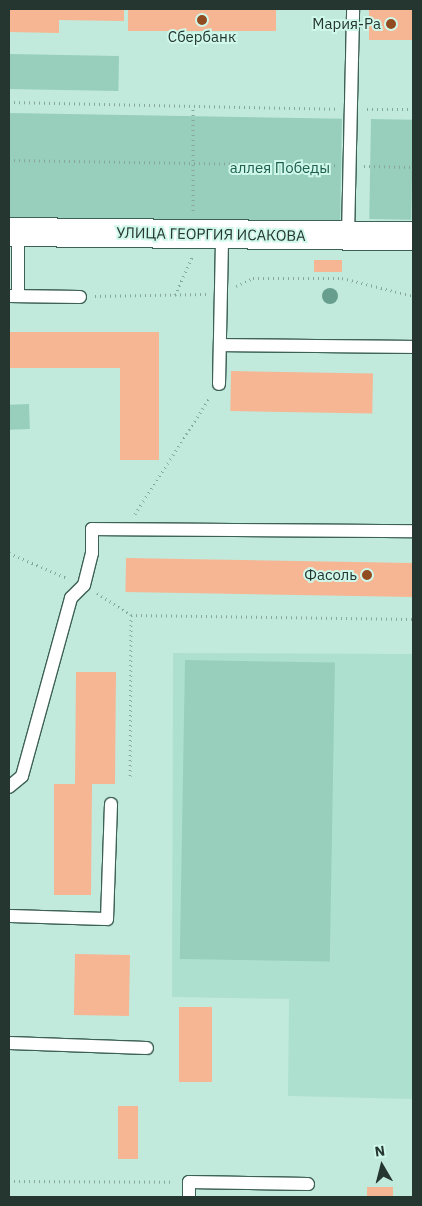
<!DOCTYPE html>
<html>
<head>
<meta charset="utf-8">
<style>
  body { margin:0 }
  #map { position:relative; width:422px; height:1206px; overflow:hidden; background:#c2eadc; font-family:"IBM Plex Sans",sans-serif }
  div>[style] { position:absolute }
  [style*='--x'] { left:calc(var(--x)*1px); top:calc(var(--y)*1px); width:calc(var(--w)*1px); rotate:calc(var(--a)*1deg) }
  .built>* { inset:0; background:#aee0cf }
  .green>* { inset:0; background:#97cfbc; transform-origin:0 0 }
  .building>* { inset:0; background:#f6b693; transform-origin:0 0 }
  .path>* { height:3px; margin-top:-1.5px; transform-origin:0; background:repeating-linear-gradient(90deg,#87a69c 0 1px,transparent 0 5px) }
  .roads { filter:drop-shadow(1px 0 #3d6156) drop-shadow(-1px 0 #3d6156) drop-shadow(0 1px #3d6156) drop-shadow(0 -1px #3d6156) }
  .service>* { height:12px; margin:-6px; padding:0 6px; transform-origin:6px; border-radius:6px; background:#fff }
  .tertiary>* { height:28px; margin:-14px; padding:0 14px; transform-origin:14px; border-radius:14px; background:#fff }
  .trees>* { width:16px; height:16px; margin:-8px; border-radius:50%; background:#689e8e }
  .dots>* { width:14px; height:14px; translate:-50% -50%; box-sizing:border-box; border:2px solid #cff8ea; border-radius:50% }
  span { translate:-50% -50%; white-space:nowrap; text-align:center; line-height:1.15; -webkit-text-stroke:4px #cff8ea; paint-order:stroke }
  .poi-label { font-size:15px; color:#253530 }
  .right { translate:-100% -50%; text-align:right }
  .park-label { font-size:15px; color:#1e5f4e }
  .street-label { font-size:15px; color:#253530 }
  .frame { position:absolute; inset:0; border:10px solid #253530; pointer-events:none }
  .north { position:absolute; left:357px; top:1141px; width:50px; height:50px; -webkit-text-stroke:4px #cff8ea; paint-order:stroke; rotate:352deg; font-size:14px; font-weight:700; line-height:20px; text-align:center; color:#253530 }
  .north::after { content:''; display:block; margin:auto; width:18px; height:22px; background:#253530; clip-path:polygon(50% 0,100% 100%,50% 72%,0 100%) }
</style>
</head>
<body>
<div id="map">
  <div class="built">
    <div style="clip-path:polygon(173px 653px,413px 654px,413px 1099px,288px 1096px,289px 999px,172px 997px)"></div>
  </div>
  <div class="green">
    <div style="left:9px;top:54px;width:110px;height:35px;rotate:1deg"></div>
    <div style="left:9px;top:113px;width:333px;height:104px;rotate:1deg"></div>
    <div style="left:371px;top:119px;width:42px;height:100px;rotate:1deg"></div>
    <div style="left:29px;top:404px;width:25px;height:20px;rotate:88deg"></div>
    <div style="left:185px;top:660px;width:150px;height:299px;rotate:1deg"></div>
  </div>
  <div class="building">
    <div style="clip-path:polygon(9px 9px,124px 9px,124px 21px,59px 20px,59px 33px,9px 32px)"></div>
    <div style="left:128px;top:9px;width:148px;height:22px"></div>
    <div style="left:369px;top:9px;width:44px;height:31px"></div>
    <div style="left:314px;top:260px;width:28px;height:12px"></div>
    <div style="clip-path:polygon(9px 332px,159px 332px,159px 460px,120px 460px,120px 368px,9px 368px)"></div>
    <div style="left:231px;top:371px;width:142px;height:40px;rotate:1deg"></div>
    <div style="left:126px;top:558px;width:287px;height:34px;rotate:1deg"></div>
    <div style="clip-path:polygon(76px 672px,116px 672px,115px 784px,92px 784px,91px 895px,54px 895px,54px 784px,75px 784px)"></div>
    <div style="left:75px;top:954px;width:55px;height:61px;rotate:1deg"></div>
    <div style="left:179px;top:1007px;width:33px;height:75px"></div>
    <div style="left:118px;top:1106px;width:20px;height:53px"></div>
    <div style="left:367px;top:1187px;width:26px;height:10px"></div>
  </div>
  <div class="path">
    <div style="--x:9;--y:102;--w:327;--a:1.2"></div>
    <div style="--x:367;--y:109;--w:46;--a:0"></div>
    <div style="--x:9;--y:160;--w:327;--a:0.9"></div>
    <div style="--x:364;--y:166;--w:49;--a:1.2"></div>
    <div style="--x:193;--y:211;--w:105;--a:-90"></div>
    <div style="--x:236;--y:286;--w:19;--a:-25"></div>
    <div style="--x:253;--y:278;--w:89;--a:0"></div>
    <div style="--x:342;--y:278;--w:73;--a:14.2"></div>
    <div style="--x:175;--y:295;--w:42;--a:-65.9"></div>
    <div style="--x:95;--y:296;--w:111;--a:-1"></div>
    <div style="--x:135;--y:514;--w:139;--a:-57.3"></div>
    <div style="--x:9;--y:553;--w:65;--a:23.4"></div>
    <div style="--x:97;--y:593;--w:40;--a:32.9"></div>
    <div style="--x:131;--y:615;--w:164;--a:90.3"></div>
    <div style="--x:131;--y:615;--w:282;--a:0.8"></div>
    <div style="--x:9;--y:1181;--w:164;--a:0.3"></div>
  </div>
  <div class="roads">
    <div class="service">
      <div style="--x:348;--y:235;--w:226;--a:-88.7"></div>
      <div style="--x:9;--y:296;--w:71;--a:0.8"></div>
      <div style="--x:18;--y:296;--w:64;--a:-90"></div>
      <div style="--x:220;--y:345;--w:193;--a:0.6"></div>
      <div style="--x:219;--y:384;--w:149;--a:-88.8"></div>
      <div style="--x:9;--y:787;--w:17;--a:-40"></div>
      <div style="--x:22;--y:776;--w:185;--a:-74.6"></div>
      <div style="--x:71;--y:598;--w:18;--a:-45"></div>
      <div style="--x:84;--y:585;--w:33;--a:-76"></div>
      <div style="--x:92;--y:553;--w:24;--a:-90"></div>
      <div style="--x:92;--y:529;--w:321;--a:0.4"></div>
      <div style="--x:9;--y:916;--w:98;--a:1.8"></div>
      <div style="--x:107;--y:919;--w:115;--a:-88"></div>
      <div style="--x:9;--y:1043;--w:138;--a:2.1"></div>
      <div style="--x:189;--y:1197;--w:15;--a:-90"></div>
      <div style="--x:189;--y:1182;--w:119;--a:1"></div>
    </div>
    <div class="tertiary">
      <div style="--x:9;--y:232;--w:404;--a:0.6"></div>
    </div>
  </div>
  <div class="trees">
    <div style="left:330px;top:296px"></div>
  </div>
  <div class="dots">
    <div style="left:202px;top:20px;background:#904b21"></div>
    <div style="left:391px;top:24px;background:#904b21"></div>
    <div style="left:367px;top:575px;background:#904b21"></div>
  </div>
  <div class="poi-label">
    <span class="right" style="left:381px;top:24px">Мария-Ра</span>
    <span style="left:202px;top:37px">Сбербанк</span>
    <span class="right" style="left:357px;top:575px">Фасоль</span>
  </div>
  <div class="park-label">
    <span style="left:280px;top:168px">аллея Победы</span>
  </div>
  <div class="street-label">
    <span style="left:211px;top:234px;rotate:1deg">УЛИЦА ГЕОРГИЯ ИСАКОВА</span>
  </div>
  <div class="frame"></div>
  <div class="north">N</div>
</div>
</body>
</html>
